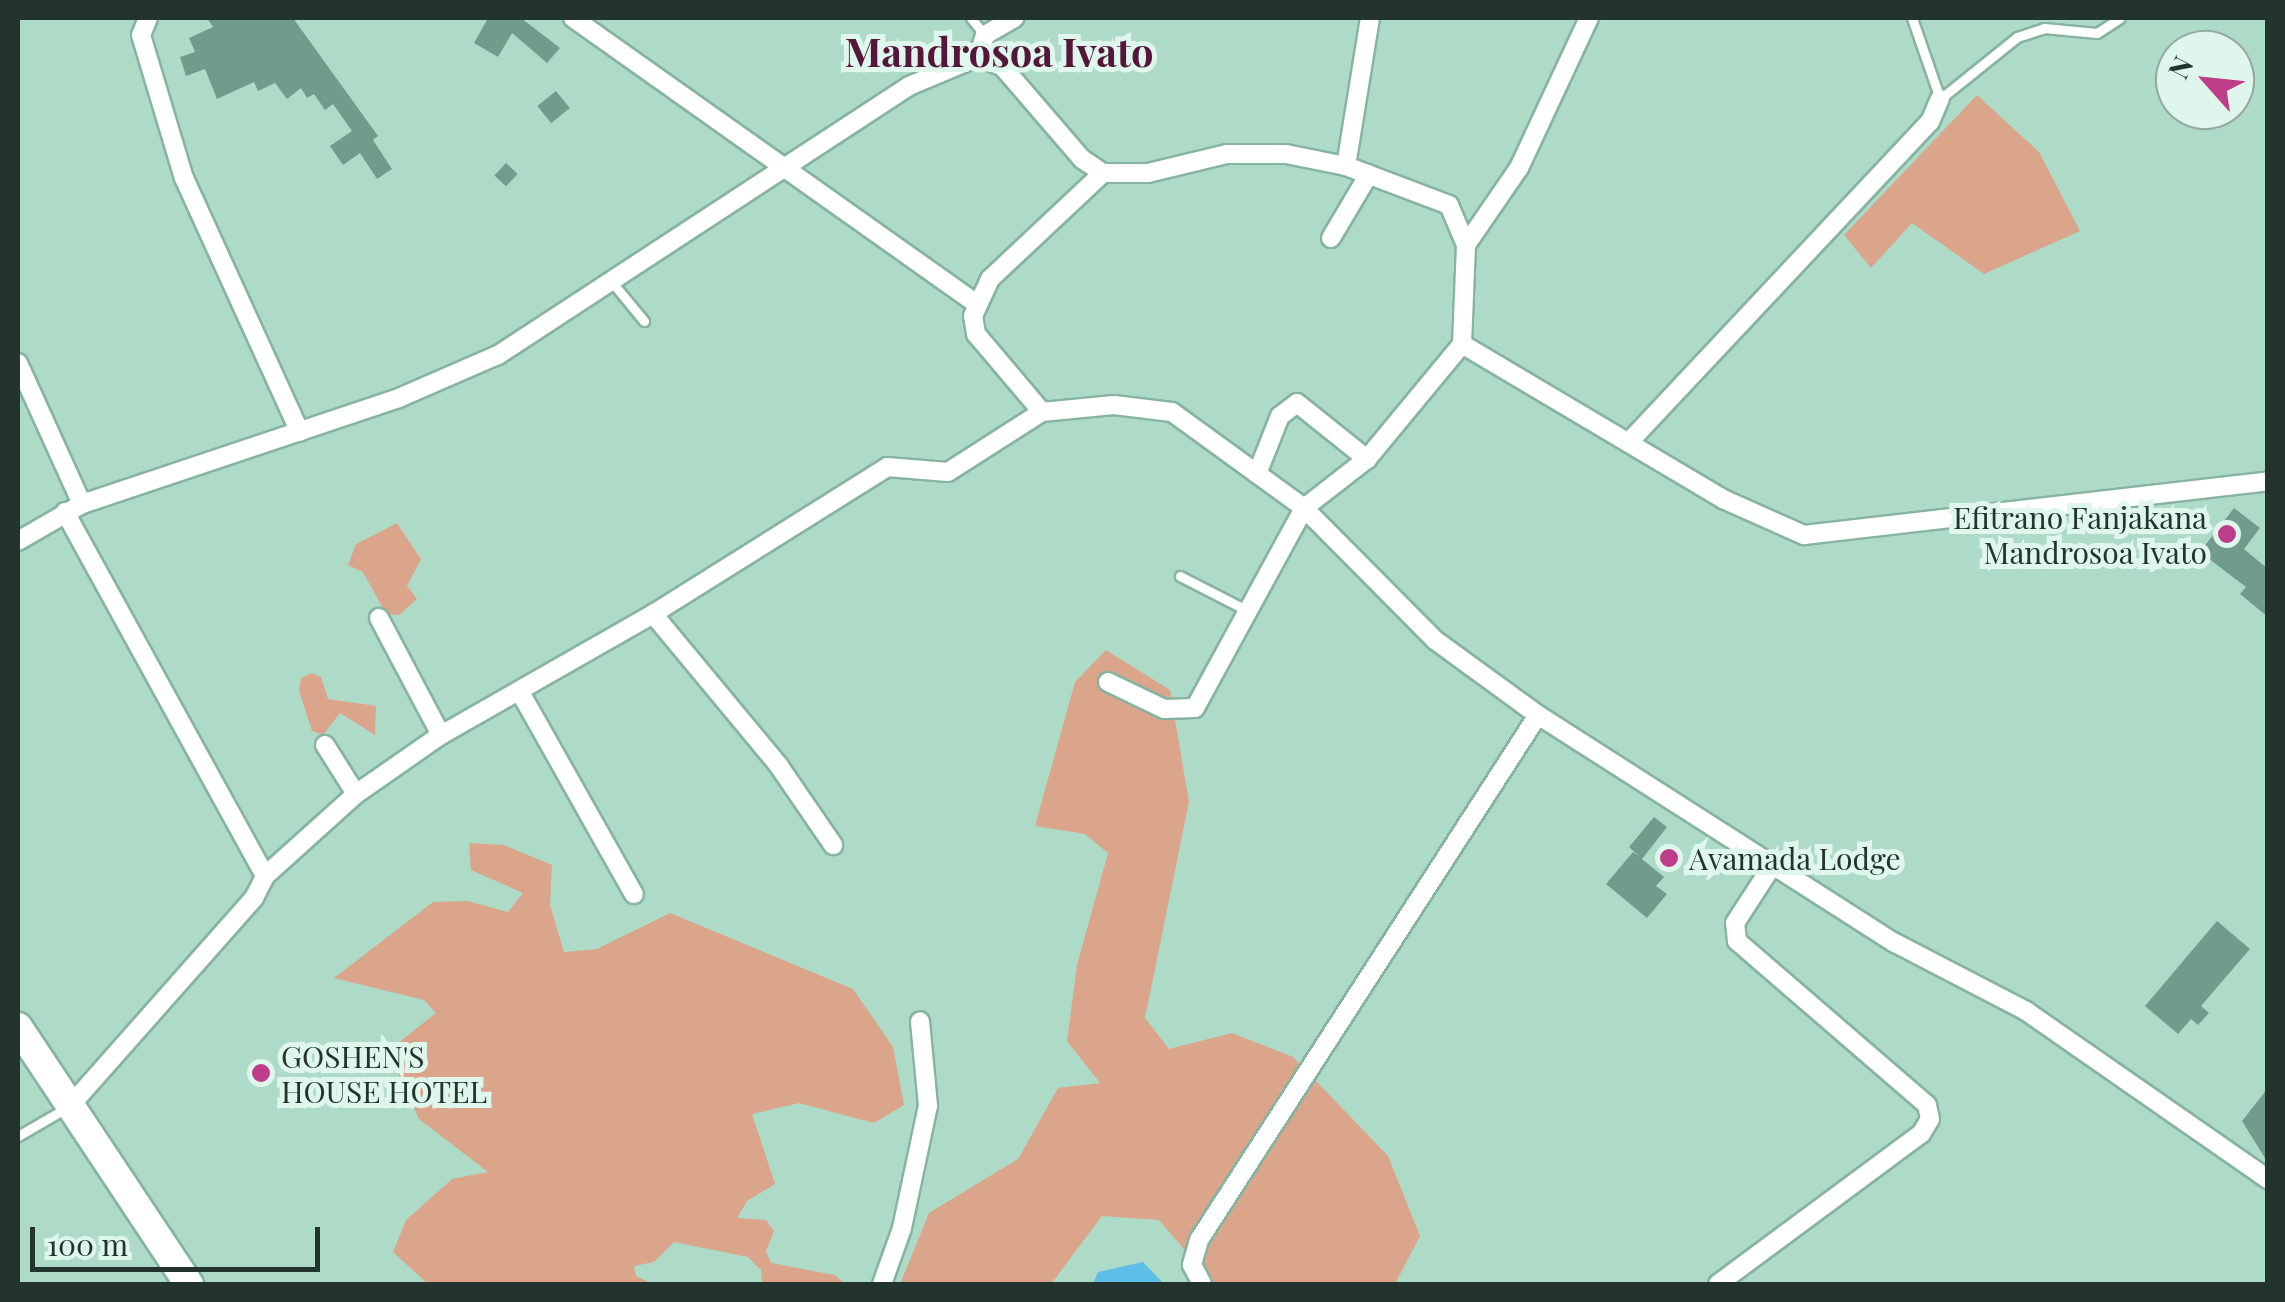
<!DOCTYPE html>
<html>
<head>
<meta charset="utf-8">
<style>
  body { margin:0 }
  #map { position:relative; width:2285px; height:1302px; overflow:hidden; background:#aedbc8; font-family:"Playfair Display",serif }
  div>[style] { position:absolute }
  [style*='--x'] { left:calc(var(--x)*1px); top:calc(var(--y)*1px); width:calc(var(--w)*1px); rotate:calc(var(--a)*1deg) }
  .green>* { inset:0; background:#daa58a }
  .water>* { inset:0; background:#5dbee7 }
  .building>* { inset:0; background:#719c8b; transform-origin:0 0 }
  .roads { filter:drop-shadow(2px 0 #87b3a1) drop-shadow(-2px 0 #87b3a1) drop-shadow(0 2px #87b3a1) drop-shadow(0 -2px #87b3a1) }
  .lane>* { height:9px; margin:-4.5px; padding:0 4.5px; transform-origin:4.5px; border-radius:4.5px; background:#fff }
  .street>* { height:18px; margin:-9px; padding:0 9px; transform-origin:9px; border-radius:9px; background:#fff }
  .secondary>* { height:28px; margin:-14px; padding:0 14px; transform-origin:14px; border-radius:14px; background:#fff }
  .dots>* { width:28px; height:28px; translate:-50% -50%; box-sizing:border-box; border:5px solid #dff6ec; border-radius:50% }
  span { translate:-50% -50%; white-space:nowrap; text-align:center; line-height:1.15; -webkit-text-stroke:10px #dff6ec; paint-order:stroke }
  .poi-label { font-size:30px; color:#22342d }
  .right { translate:-100% -50%; text-align:right }
  .left { translate:0 -50%; text-align:left }
  .district-label { font-size:40px; color:#54173b; font-weight:700 }
  .frame { position:absolute; inset:0; border:20px solid #22342d; pointer-events:none }
  .north { position:absolute; left:2155px; top:30px; width:100px; height:100px; box-sizing:border-box; background:#dff6ec; border:2px solid #93a8a0; border-radius:50%; rotate:297deg; font-size:28px; font-weight:700; line-height:40px; text-align:center; color:#22342d }
  .north::after { content:''; display:block; margin:auto; width:35px; height:45px; background:#bd3d89; clip-path:polygon(50% 0,100% 100%,50% 72%,0 100%) }
  .scale { position:absolute; left:30px; top:1227px; width:290px; height:45px; box-sizing:border-box; border:5px solid #22342d; border-top:0; padding-left:12px; font-size:30px; line-height:35px; white-space:nowrap; color:#22342d; -webkit-text-stroke:8px #dff6ec; paint-order:stroke }
</style>
</head>
<body>
<div id="map">
  <div class="green">
    <div style="clip-path:polygon(1977px 95px,2039px 152px,2080px 231px,1984px 274px,1912px 223px,1871px 268px,1844px 235px)"></div>
    <div style="clip-path:polygon(397px 523px,421px 559px,407px 586px,417px 599px,399px 615px,386px 614px,363px 572px,348px 565px,356px 544px)"></div>
    <div style="clip-path:polygon(1106px 650px,1170px 690px,1189px 802px,1145px 1018px,1169px 1049px,1232px 1033px,1293px 1057px,1388px 1156px,1420px 1236px,1395px 1284px,1214px 1284px,1159px 1220px,1102px 1216px,1051px 1284px,900px 1284px,929px 1213px,1018px 1159px,1058px 1088px,1100px 1083px,1067px 1041px,1077px 965px,1108px 853px,1085px 834px,1035px 826px,1075px 682px)"></div>
    <div style="clip-path:polygon(312px 673px,321px 677px,328px 699px,376px 706px,375px 735px,340px 713px,323px 735px,312px 731px,299px 691px,301px 678px)"></div>
    <div style="clip-path:polygon(469px 843px,504px 845px,552px 865px,550px 905px,564px 952px,597px 949px,670px 913px,853px 989px,893px 1047px,904px 1105px,874px 1123px,799px 1103px,752px 1114px,775px 1184px,747px 1201px,737px 1218px,766px 1220px,774px 1231px,766px 1251px,771px 1263px,835px 1275px,845px 1284px,762px 1284px,761px 1270px,748px 1257px,674px 1242px,654px 1262px,634px 1266px,636px 1276px,653px 1284px,428px 1284px,393px 1252px,406px 1220px,452px 1179px,488px 1172px,419px 1119px,388px 1051px,436px 1013px,424px 1000px,334px 978px,433px 902px,468px 901px,508px 912px,523px 893px,471px 870px)"></div>
  </div>
  <div class="water">
    <div style="clip-path:polygon(1143px 1262px,1164px 1284px,1093px 1284px,1098px 1272px)"></div>
  </div>
  <div class="building">
    <div style="clip-path:polygon(207px 18px,293px 18px,378px 136px,373px 140px,392px 169px,377px 179px,360px 153px,343px 165px,330px 146px,352px 131px,333px 104px,325px 110px,314px 94px,307px 98px,301px 88px,287px 99px,275px 83px,258px 91px,254px 82px,217px 99px,205px 69px,186px 76px,180px 57px,195px 52px,189px 38px,213px 27px)"></div>
    <div style="clip-path:polygon(488px 18px,521px 18px,560px 48px,547px 63px,512px 33px,498px 57px,474px 43px)"></div>
    <div style="left:556px;top:91px;width:22px;height:24px;rotate:51deg"></div>
    <div style="left:506px;top:163px;width:16px;height:17px;rotate:43deg"></div>
    <div style="clip-path:polygon(2234px 508px,2260px 528px,2244px 549px,2268px 569px,2268px 617px,2240px 594px,2246px 587px,2200px 552px)"></div>
    <div style="clip-path:polygon(1654px 817px,1667px 827px,1642px 859px,1664px 877px,1656px 886px,1667px 894px,1647px 918px,1606px 884px,1633px 852px,1640px 857px,1629px 847px)"></div>
    <div style="clip-path:polygon(2217px 921px,2250px 949px,2201px 1006px,2209px 1013px,2198px 1025px,2191px 1019px,2178px 1034px,2145px 1006px)"></div>
    <div style="clip-path:polygon(2268px 1088px,2268px 1163px,2242px 1121px)"></div>
  </div>
  <div class="roads">
    <div class="lane">
      <div style="--x:971;--y:18;--w:22;--a:51"></div>
      <div style="--x:1912;--y:18;--w:86;--a:70.9"></div>
      <div style="--x:1940;--y:99;--w:99;--a:-38.8"></div>
      <div style="--x:2017;--y:37;--w:28;--a:-18"></div>
      <div style="--x:2044;--y:28;--w:53;--a:5.4"></div>
      <div style="--x:2097;--y:33;--w:27;--a:-33"></div>
      <div style="--x:611;--y:281;--w:52;--a:50.5"></div>
      <div style="--x:1180;--y:576;--w:76;--a:27.2"></div>
      <div style="--x:18;--y:1136;--w:58;--a:-30.1"></div>
    </div>
    <div class="street">
      <div style="--x:148;--y:18;--w:18;--a:112"></div>
      <div style="--x:141;--y:35;--w:149;--a:73.3"></div>
      <div style="--x:184;--y:178;--w:279;--a:65.5"></div>
      <div style="--x:573;--y:18;--w:495;--a:35.3"></div>
      <div style="--x:978;--y:57;--w:23;--a:-72"></div>
      <div style="--x:985;--y:35;--w:34;--a:-30"></div>
      <div style="--x:1346;--y:166;--w:150;--a:-80.8"></div>
      <div style="--x:1331;--y:238;--w:74;--a:-59.3"></div>
      <div style="--x:1466;--y:245;--w:93;--a:-55.5"></div>
      <div style="--x:1519;--y:168;--w:166;--a:-65"></div>
      <div style="--x:18;--y:363;--w:155;--a:65.6"></div>
      <div style="--x:1042;--y:412;--w:102;--a:-130.2"></div>
      <div style="--x:976;--y:334;--w:18;--a:-99"></div>
      <div style="--x:973;--y:316;--w:41;--a:-65.3"></div>
      <div style="--x:990;--y:279;--w:155;--a:-43.2"></div>
      <div style="--x:1629;--y:442;--w:439;--a:-46.8"></div>
      <div style="--x:1930;--y:122;--w:25;--a:-67"></div>
      <div style="--x:1257;--y:474;--w:62;--a:-68.4"></div>
      <div style="--x:1280;--y:416;--w:21;--a:-37"></div>
      <div style="--x:1297;--y:403;--w:90;--a:38.7"></div>
      <div style="--x:65;--y:512;--w:415;--a:61.2"></div>
      <div style="--x:18;--y:541;--w:74;--a:-30"></div>
      <div style="--x:82;--y:504;--w:334;--a:-18.5"></div>
      <div style="--x:399;--y:398;--w:108;--a:-23.5"></div>
      <div style="--x:498;--y:355;--w:491;--a:-33.2"></div>
      <div style="--x:909;--y:86;--w:75;--a:-22.8"></div>
      <div style="--x:978;--y:57;--w:26;--a:21"></div>
      <div style="--x:1002;--y:66;--w:123;--a:49.3"></div>
      <div style="--x:1082;--y:159;--w:25;--a:34"></div>
      <div style="--x:1103;--y:173;--w:45;--a:0"></div>
      <div style="--x:1148;--y:173;--w:81;--a:-13.5"></div>
      <div style="--x:1227;--y:154;--w:59;--a:0"></div>
      <div style="--x:1286;--y:154;--w:61;--a:11.3"></div>
      <div style="--x:1346;--y:166;--w:110;--a:20.7"></div>
      <div style="--x:1449;--y:205;--w:43;--a:67"></div>
      <div style="--x:1466;--y:245;--w:99;--a:92.3"></div>
      <div style="--x:1462;--y:344;--w:304;--a:30.7"></div>
      <div style="--x:1723;--y:499;--w:89;--a:24"></div>
      <div style="--x:1804;--y:535;--w:467;--a:-6.6"></div>
      <div style="--x:653;--y:614;--w:197;--a:50.3"></div>
      <div style="--x:779;--y:766;--w:96;--a:55.6"></div>
      <div style="--x:379;--y:618;--w:132;--a:62.1"></div>
      <div style="--x:1108;--y:682;--w:62;--a:25.7"></div>
      <div style="--x:1164;--y:709;--w:31;--a:-2"></div>
      <div style="--x:1195;--y:708;--w:228;--a:-61.4"></div>
      <div style="--x:1304;--y:508;--w:186;--a:45.2"></div>
      <div style="--x:1435;--y:640;--w:127;--a:36.1"></div>
      <div style="--x:1538;--y:715;--w:625;--a:122.85"></div>
      <div style="--x:1199;--y:1240;--w:26;--a:106"></div>
      <div style="--x:1192;--y:1265;--w:21;--a:62"></div>
      <div style="--x:520;--y:692;--w:232;--a:60.6"></div>
      <div style="--x:1538;--y:715;--w:424;--a:32.6"></div>
      <div style="--x:1895;--y:943;--w:148;--a:27.4"></div>
      <div style="--x:2026;--y:1011;--w:295;--a:34.8"></div>
      <div style="--x:325;--y:745;--w:58;--a:57.7"></div>
      <div style="--x:70;--y:1106;--w:278;--a:-48.5"></div>
      <div style="--x:254;--y:898;--w:25;--a:-63"></div>
      <div style="--x:265;--y:876;--w:122;--a:-42"></div>
      <div style="--x:356;--y:794;--w:103;--a:-34.8"></div>
      <div style="--x:441;--y:735;--w:244;--a:-29.7"></div>
      <div style="--x:653;--y:614;--w:276;--a:-32.1"></div>
      <div style="--x:887;--y:467;--w:61;--a:4.7"></div>
      <div style="--x:948;--y:472;--w:112;--a:-32.6"></div>
      <div style="--x:1042;--y:412;--w:72;--a:-5.6"></div>
      <div style="--x:1114;--y:405;--w:58;--a:6.9"></div>
      <div style="--x:1172;--y:412;--w:163;--a:36"></div>
      <div style="--x:1304;--y:508;--w:80;--a:-37.9"></div>
      <div style="--x:1367;--y:459;--w:149;--a:-50.4"></div>
      <div style="--x:882;--y:1284;--w:59;--a:-70.3"></div>
      <div style="--x:902;--y:1228;--w:125;--a:-78"></div>
      <div style="--x:928;--y:1106;--w:85;--a:-95.4"></div>
      <div style="--x:1718;--y:1284;--w:252;--a:-36.5"></div>
      <div style="--x:1921;--y:1134;--w:17;--a:-59"></div>
      <div style="--x:1930;--y:1119;--w:14;--a:-102"></div>
      <div style="--x:1927;--y:1105;--w:251;--a:-139.2"></div>
      <div style="--x:1737;--y:941;--w:18;--a:-96"></div>
      <div style="--x:1735;--y:923;--w:72;--a:-57"></div>
    </div>
    <div class="secondary">
      <div style="--x:18;--y:1027;--w:309;--a:56.4"></div>
    </div>
  </div>
  <div class="dots">
    <div style="left:2227px;top:534px;background:#bd3d89"></div>
    <div style="left:1669px;top:858px;background:#bd3d89"></div>
    <div style="left:261px;top:1073px;background:#bd3d89"></div>
  </div>
  <div class="poi-label">
    <span class="right" style="left:2207px;top:534px">Efitrano Fanjakana<br>Mandrosoa Ivato</span>
    <span class="left" style="left:1689px;top:858px">Avamada Lodge</span>
    <span class="left" style="left:281px;top:1073px">GOSHEN'S<br>HOUSE HOTEL</span>
  </div>
  <div class="district-label">
    <span style="left:999px;top:51px">Mandrosoa Ivato</span>
  </div>
  <div class="frame"></div>
  <div class="north">N</div>
  <div class="scale">100 m</div>
</div>
</body>
</html>
